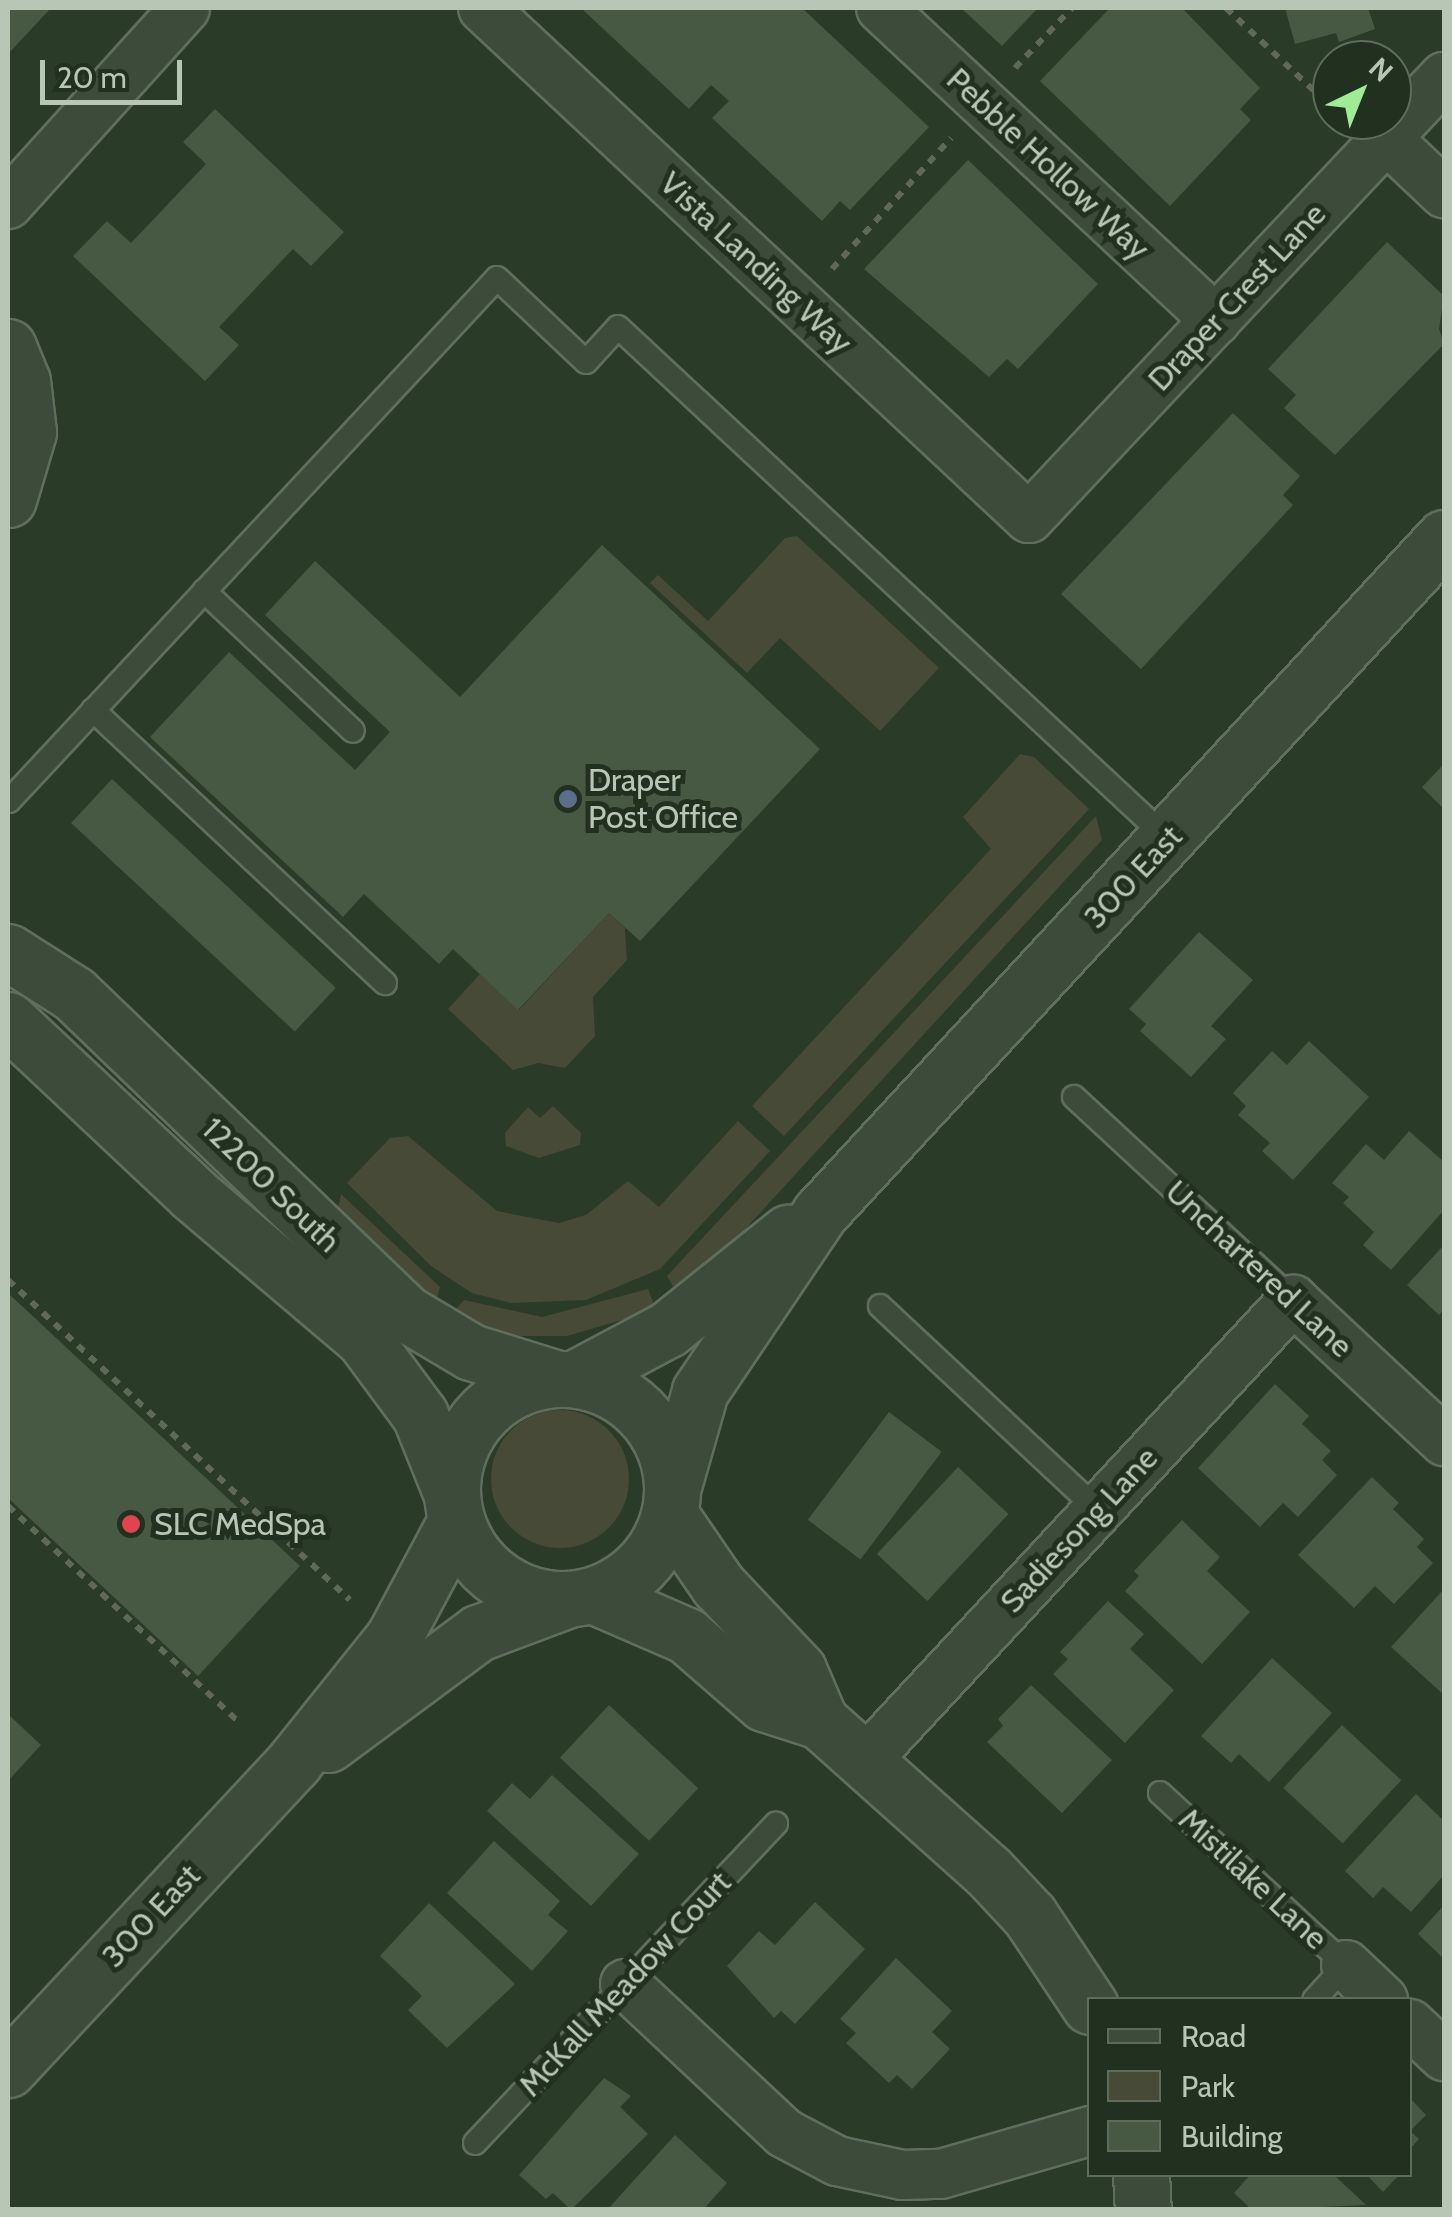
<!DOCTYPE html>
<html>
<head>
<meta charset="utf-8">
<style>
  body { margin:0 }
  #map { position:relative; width:1452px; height:2217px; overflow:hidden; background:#2a3b27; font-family:Cabin,sans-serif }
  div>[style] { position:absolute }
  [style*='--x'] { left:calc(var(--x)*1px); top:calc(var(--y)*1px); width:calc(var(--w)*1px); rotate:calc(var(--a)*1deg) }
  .green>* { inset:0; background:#474a37 }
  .round { border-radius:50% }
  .building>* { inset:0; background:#475943; transform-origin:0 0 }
  .path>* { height:6px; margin-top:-3px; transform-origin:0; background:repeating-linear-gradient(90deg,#606957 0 8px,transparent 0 16px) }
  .roads { filter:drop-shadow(2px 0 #606e5e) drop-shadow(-2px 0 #606e5e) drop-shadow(0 2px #606e5e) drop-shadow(0 -2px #606e5e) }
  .service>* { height:22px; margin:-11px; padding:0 11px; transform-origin:11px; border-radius:11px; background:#3c4b3a }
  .minor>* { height:48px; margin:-24px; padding:0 24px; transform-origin:24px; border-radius:24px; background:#3c4b3a }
  .tertiary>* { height:55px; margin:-27.5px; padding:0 27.5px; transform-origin:27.5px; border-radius:27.5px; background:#3c4b3a }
  .tertiary>.ring { margin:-27.5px; padding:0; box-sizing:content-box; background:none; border:55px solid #3c4b3a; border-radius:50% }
  .dots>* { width:28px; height:28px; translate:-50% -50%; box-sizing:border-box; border:5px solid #21301f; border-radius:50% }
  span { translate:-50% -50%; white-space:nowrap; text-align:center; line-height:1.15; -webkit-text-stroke:10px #21301f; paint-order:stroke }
  .street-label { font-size:32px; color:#b8c6b6 }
  .poi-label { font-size:32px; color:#b8c6b6 }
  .left { translate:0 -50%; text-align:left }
  .frame { position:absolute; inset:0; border:10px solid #b8c6b6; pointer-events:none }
  .legend { position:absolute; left:1087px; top:1997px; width:325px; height:180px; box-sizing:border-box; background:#21301f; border:2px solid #5d6c5b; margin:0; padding:12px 18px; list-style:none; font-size:30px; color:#b8c6b6 }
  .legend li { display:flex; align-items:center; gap:20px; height:50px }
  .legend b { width:50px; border:2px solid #5d6c5b }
  .north { position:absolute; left:1312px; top:40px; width:100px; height:100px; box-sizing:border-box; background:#21301f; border:2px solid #5d6c5b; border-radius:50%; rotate:43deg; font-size:28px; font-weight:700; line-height:40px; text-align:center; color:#b8c6b6 }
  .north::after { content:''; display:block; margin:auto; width:35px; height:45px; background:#9feb96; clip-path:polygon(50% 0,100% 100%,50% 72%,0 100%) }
  .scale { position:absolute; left:40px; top:60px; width:142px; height:45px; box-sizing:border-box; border:5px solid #b8c6b6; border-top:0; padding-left:12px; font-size:30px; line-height:35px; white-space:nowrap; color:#b8c6b6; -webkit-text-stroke:8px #21301f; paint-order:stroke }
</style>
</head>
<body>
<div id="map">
  <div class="green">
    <div style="clip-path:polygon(797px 536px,939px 668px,880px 731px,780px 638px,747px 673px,650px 583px,658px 575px,708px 621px,785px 538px)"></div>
    <div style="clip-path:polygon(1020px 754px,1034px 757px,1089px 809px,784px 1136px,752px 1106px,991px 849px,963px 817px)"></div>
    <div style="clip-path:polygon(1096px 816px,1102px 840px,716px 1261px,675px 1290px,667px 1276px)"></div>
    <div style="clip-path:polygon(609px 913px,625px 928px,627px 960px,593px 997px,595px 1036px,565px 1068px,538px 1063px,513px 1070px,448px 1009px,480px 974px,519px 1010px)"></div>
    <div style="clip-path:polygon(553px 1106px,581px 1133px,580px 1145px,539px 1158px,506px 1146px,505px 1133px,528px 1107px,540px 1118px)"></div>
    <div style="clip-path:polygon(738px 1121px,770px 1151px,660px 1269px,586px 1300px,511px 1303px,472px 1293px,431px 1266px,347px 1183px,390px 1138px,408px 1136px,497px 1211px,559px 1223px,586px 1215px,628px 1181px,659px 1207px)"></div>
    <div style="clip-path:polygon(341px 1194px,440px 1287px,437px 1298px,431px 1302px,410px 1287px,338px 1208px)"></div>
    <div style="clip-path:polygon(648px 1289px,656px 1310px,567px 1336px,508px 1336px,453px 1312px,464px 1300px,542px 1317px)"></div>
    <div class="round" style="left:491px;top:1410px;width:138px;height:138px"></div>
  </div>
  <div class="building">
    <div style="clip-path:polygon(8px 8px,51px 8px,8px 54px)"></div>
    <div style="clip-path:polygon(581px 8px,802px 8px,929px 127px,850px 210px,840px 201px,822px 221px,712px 118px,729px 101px,711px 85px,689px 109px)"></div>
    <div style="clip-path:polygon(961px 8px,1038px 8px,1002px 46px)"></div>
    <div style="clip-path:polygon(1110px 8px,1182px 8px,1260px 88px,1240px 109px,1251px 120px,1170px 206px,1040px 81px)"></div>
    <div style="clip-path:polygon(1285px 8px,1368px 8px,1375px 29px,1339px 42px,1336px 33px,1295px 44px)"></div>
    <div style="clip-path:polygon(215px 109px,344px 232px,311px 266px,293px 249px,219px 327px,239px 345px,205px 381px,73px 256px,107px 221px,131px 243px,206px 164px,183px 142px)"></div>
    <div style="clip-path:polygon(968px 160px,1098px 284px,1018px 369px,1007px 359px,989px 377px,864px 269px)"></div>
    <div style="clip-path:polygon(1387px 242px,1444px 296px,1439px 329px,1444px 344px,1335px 455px,1284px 408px,1296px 395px,1268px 369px)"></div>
    <div style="clip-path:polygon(1233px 413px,1300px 476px,1283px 495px,1293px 505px,1141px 669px,1061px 594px)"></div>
    <div style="clip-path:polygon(602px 545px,820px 749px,640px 941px,609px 913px,518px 1010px,453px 949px,439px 964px,364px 894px,343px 917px,150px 737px,229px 652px,355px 770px,390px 732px,265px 615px,315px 561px,460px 697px)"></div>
    <div style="clip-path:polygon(1444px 764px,1444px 809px,1422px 787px)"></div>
    <div style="left:112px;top:779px;width:306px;height:60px;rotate:43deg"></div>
    <div style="clip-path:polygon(1199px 932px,1253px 980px,1211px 1026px,1226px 1039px,1191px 1077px,1140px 1031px,1146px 1024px,1129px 1009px)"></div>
    <div style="clip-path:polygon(1309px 1041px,1369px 1097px,1293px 1180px,1262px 1151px,1270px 1143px,1238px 1115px,1246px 1106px,1233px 1093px,1272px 1051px,1287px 1065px)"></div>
    <div style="clip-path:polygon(1409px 1131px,1444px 1162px,1444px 1210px,1391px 1270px,1363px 1245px,1374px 1232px,1343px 1203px,1349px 1197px,1332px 1183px,1366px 1144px,1384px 1160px)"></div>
    <div style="clip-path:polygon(1444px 1245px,1444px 1309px,1439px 1315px,1407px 1285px)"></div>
    <div style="clip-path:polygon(8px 1293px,300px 1566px,198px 1676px,8px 1498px)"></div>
    <div style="clip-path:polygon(1275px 1384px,1309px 1416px,1302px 1424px,1331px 1451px,1322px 1460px,1337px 1475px,1298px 1517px,1283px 1503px,1260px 1527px,1198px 1468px)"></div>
    <div style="left:889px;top:1412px;width:66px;height:135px;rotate:37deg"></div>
    <div style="left:958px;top:1467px;width:69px;height:119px;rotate:43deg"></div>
    <div style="clip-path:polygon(1372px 1477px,1399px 1503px,1393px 1509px,1424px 1539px,1417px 1547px,1433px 1563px,1394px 1604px,1375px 1586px,1354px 1608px,1298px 1555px)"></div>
    <div style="clip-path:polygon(1182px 1520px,1220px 1557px,1207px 1571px,1250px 1612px,1202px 1664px,1125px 1591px,1139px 1576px,1134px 1571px)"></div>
    <div style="clip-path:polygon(1444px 1589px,1444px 1695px,1391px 1647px)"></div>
    <div style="clip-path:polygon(1108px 1601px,1144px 1634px,1130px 1649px,1174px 1690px,1125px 1743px,1053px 1674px,1068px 1659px,1060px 1652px)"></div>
    <div style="clip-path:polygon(1272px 1658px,1332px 1713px,1269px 1782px,1239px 1754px,1231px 1763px,1201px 1736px)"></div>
    <div style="clip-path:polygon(1031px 1685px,1112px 1760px,1062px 1813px,987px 1742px,1003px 1726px,998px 1719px)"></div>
    <div style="left:609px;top:1705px;width:122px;height:72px;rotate:43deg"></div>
    <div style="clip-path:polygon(8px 1714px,41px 1745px,8px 1781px)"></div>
    <div style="left:1342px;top:1725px;width:81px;height:86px;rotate:43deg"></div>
    <div style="clip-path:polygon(552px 1775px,639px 1854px,591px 1906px,487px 1811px,512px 1783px,530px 1799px)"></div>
    <div style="clip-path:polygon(1416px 1794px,1444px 1821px,1444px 1875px,1411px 1912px,1383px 1887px,1373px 1898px,1345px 1871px)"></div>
    <div style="clip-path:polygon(494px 1841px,560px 1901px,548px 1915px,568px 1931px,532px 1971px,447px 1893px)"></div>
    <div style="clip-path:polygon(815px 1902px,865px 1949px,795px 2024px,781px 2011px,774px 2018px,727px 1966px,759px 1931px,775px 1945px)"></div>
    <div style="clip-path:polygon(429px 1903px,515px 1984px,447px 2048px,408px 2010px,422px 1996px,380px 1956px)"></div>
    <div style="clip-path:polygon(1444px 1905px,1444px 1959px,1418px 1934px)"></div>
    <div style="clip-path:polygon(896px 1958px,952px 2011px,932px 2032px,950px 2049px,912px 2089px,897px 2075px,889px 2083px,846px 2043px,856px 2033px,840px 2019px)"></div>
    <div style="clip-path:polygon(604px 2078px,631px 2096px,620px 2107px,648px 2134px,571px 2210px,553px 2193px,546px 2199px,519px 2175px)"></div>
    <div style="clip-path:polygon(1410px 2098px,1426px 2115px,1410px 2131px,1419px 2139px,1410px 2149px)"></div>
    <div style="clip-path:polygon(675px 2135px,727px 2183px,703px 2210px,607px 2210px)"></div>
    <div style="clip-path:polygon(1251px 2174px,1333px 2174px,1366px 2205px,1252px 2210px,1234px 2193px)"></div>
    <div style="clip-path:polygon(1366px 2174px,1400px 2174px,1383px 2192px)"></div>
  </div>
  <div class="path">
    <div style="--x:1226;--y:8;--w:134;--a:43.2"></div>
    <div style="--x:1015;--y:68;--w:83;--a:-46.5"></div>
    <div style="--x:832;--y:269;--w:177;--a:-47.7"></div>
    <div style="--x:8;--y:1280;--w:468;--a:43.1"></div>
    <div style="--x:8;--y:1506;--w:313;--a:43.1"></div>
  </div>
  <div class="roads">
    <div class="service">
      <div style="--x:204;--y:591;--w:204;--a:43.2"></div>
      <div style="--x:93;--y:710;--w:400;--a:43.1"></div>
      <div style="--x:9;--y:801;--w:715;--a:-46.98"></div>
      <div style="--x:497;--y:278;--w:122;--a:43.3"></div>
      <div style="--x:586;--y:362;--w:47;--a:-47.6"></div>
      <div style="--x:618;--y:327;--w:751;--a:42.95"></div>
      <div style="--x:1074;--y:1097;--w:299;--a:42.8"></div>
      <div style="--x:880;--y:1306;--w:299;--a:43.1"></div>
      <div style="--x:1160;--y:1793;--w:253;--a:42.8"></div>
      <div style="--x:1346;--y:1965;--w:47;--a:132.4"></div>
      <div style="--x:475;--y:2143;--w:439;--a:-46.7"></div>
    </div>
    <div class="minor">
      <div style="--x:483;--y:8;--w:747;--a:43.05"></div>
      <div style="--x:1029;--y:518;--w:606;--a:-46.74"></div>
      <div style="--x:881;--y:8;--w:458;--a:43"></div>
      <div style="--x:1387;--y:139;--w:79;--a:43.5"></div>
      <div style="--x:8;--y:204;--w:264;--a:-47.9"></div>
      <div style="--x:866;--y:1760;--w:628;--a:-47.13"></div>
      <div style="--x:1293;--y:1300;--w:207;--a:43"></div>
      <div style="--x:1346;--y:1965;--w:51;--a:43.4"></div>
      <div style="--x:625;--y:1984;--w:218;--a:43.1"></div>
      <div style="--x:784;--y:2133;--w:60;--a:27.8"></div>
      <div style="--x:837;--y:2161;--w:67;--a:12"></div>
      <div style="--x:903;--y:2175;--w:38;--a:-2"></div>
      <div style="--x:941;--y:2174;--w:155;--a:-16.1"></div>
      <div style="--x:1410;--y:2024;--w:47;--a:43.3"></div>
    </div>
    <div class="tertiary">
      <div style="--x:8;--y:347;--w:37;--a:68"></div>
      <div style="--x:22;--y:381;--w:51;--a:83.3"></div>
      <div style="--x:28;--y:432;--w:70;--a:106.6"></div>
      <div style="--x:8;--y:952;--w:78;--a:32.5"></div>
      <div style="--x:74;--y:994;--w:462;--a:43.9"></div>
      <div style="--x:407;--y:1314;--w:74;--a:30.7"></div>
      <div style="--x:471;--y:1352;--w:91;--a:17.2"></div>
      <div style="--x:8;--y:1020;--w:254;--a:43.2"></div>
      <div style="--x:193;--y:1194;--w:223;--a:40.3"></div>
      <div style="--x:363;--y:1338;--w:96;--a:53.5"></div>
      <div style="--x:420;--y:1415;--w:83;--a:68.1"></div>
      <div class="ring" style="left:452px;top:1379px;width:165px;height:165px"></div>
      <div style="--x:574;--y:1379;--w:106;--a:-28"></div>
      <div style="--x:668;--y:1329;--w:154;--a:-38.7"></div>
      <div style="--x:673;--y:1486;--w:99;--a:-74.1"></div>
      <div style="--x:700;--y:1391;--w:215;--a:-56"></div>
      <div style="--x:820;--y:1213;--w:919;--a:-47.25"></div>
      <div style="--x:670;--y:1515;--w:85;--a:55.6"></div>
      <div style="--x:718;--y:1585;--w:117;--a:46.7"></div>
      <div style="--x:798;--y:1670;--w:56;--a:66.7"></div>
      <div style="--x:595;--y:1596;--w:100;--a:23.5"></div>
      <div style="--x:687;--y:1636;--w:102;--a:41"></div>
      <div style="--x:764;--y:1703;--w:59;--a:17.8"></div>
      <div style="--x:820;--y:1721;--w:225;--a:41.8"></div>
      <div style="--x:988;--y:1871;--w:62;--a:47"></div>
      <div style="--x:1030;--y:1916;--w:108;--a:56.3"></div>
      <div style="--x:328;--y:1744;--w:187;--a:-36.5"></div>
      <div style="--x:478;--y:1633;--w:94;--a:-20.6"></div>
      <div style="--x:8;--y:2069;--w:420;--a:-47"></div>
      <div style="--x:294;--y:1762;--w:160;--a:-51.3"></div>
      <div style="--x:394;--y:1637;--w:132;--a:-61.9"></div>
      <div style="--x:1141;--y:2174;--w:36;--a:87"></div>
    </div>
  </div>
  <div class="dots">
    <div style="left:568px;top:799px;background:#5c6f8a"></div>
    <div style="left:131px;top:1524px;background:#e0444e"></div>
  </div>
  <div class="street-label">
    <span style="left:1048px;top:164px;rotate:43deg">Pebble Hollow Way</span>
    <span style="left:756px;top:263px;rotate:43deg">Vista Landing Way</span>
    <span style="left:1237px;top:297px;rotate:-47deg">Draper Crest Lane</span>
    <span style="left:1133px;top:877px;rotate:-47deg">300 East</span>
    <span style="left:271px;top:1185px;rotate:44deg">12200 South</span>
    <span style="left:1259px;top:1269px;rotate:43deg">Unchartered Lane</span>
    <span style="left:1079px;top:1530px;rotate:-47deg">Sadiesong Lane</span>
    <span style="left:1253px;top:1879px;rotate:43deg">Mistilake Lane</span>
    <span style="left:151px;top:1916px;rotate:-47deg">300 East</span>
    <span style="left:625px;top:1984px;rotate:-47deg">McKall Meadow Court</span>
  </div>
  <div class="poi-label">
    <span class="left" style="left:588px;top:799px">Draper<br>Post Office</span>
    <span class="left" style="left:154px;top:1524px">SLC MedSpa</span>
  </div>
  <div class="frame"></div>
  <ul class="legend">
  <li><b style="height:12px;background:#3c4b3a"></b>Road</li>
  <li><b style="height:28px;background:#474a37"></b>Park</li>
  <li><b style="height:28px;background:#475943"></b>Building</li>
  </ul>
  <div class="north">N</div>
  <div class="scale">20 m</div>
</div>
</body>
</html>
